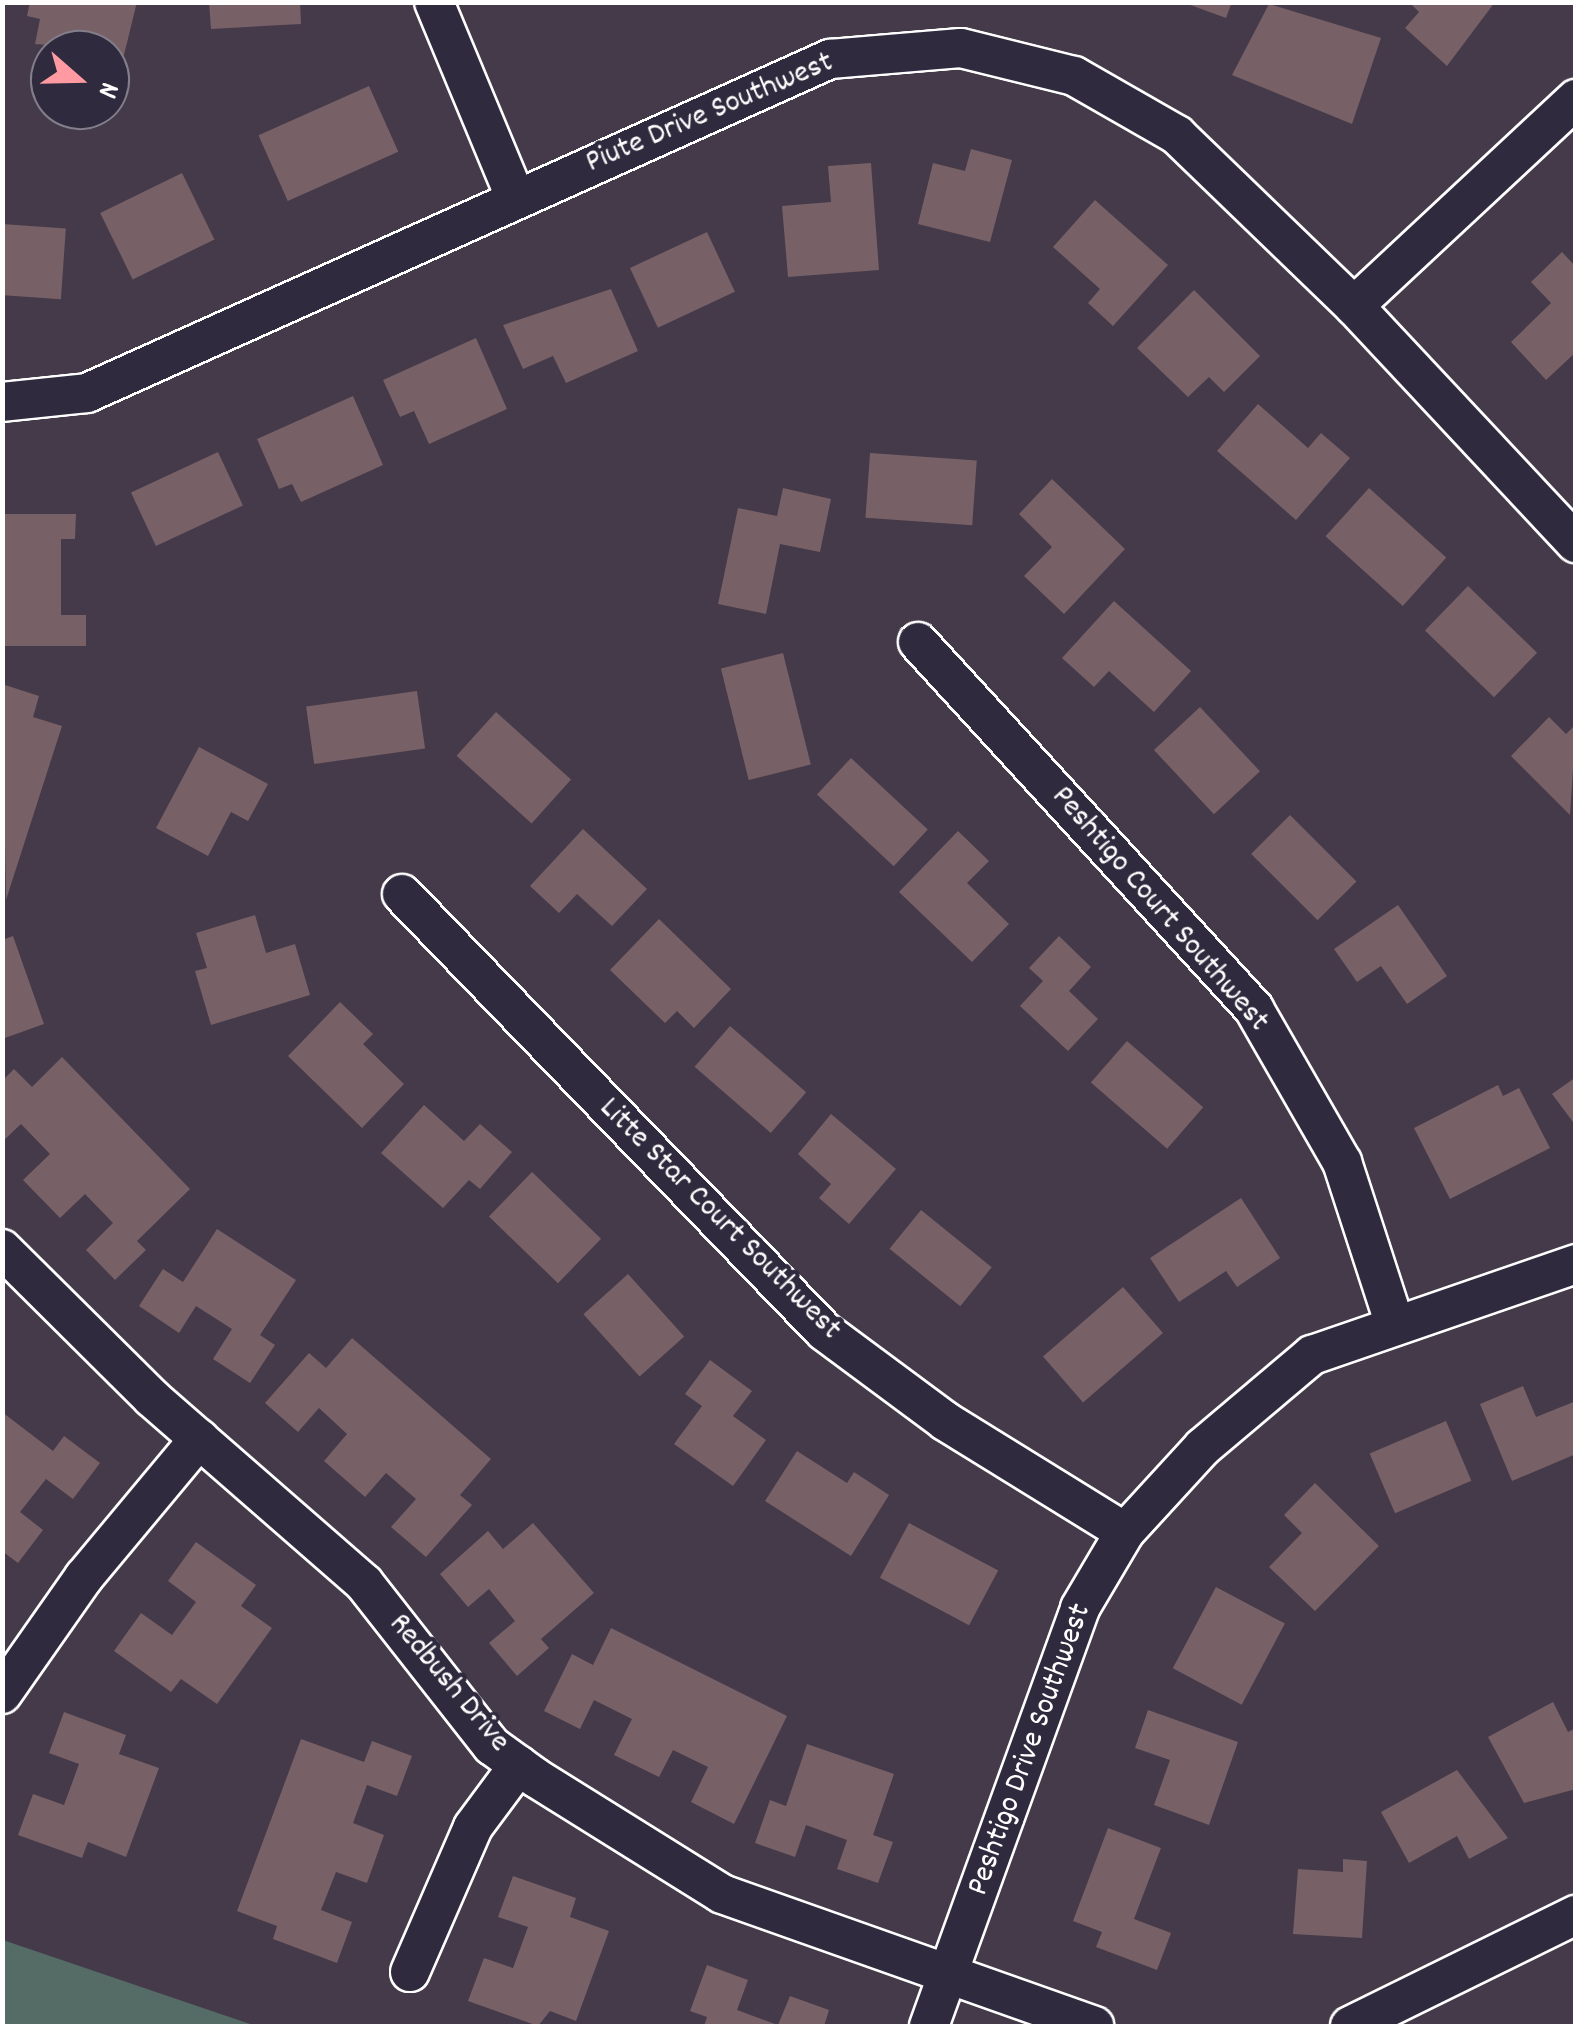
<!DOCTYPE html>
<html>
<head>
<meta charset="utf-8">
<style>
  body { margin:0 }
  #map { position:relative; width:1578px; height:2029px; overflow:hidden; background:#453a49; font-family:Dekko,sans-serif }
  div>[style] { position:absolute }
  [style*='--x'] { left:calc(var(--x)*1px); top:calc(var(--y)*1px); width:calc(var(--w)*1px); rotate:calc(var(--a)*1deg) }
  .green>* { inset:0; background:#546b66 }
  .building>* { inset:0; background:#776066; transform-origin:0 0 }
  .roads { filter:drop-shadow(2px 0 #fff) drop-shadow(-2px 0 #fff) drop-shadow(0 2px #fff) drop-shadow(0 -2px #fff) }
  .minor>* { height:38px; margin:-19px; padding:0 19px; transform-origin:19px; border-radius:19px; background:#2f2a3d }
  span { translate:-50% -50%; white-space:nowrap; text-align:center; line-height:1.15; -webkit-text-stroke:9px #2f2a3d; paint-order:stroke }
  .street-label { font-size:32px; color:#fff }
  .frame { position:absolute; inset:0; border:5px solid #fff; pointer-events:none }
  .north { position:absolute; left:30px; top:30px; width:100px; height:100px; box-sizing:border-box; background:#2f2a3d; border:2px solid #827f8b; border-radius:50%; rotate:110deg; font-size:28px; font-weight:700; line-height:40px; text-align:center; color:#fff }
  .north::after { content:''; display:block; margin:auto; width:35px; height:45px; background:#ff9aa2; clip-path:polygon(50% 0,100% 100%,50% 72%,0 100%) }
</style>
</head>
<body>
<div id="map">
  <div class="green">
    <div style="clip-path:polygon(3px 1940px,256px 2026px,3px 2026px)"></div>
  </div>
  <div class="building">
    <div style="clip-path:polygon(30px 2px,137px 2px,122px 63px,110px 61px,110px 50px,35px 44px,40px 19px,27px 16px)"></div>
    <div style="clip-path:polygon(209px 2px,300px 2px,301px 24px,211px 29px)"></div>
    <div style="clip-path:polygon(1182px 2px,1232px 2px,1226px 18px)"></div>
    <div style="clip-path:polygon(1409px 2px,1495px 2px,1447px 66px,1405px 28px,1419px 12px)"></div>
    <div style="clip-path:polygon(1269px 4px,1381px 38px,1352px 124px,1232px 75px)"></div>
    <div style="left:369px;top:86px;width:72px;height:121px;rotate:66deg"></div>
    <div style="clip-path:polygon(971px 149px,1012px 160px,990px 242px,918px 224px,933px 163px,965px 171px)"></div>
    <div style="clip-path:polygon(871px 163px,879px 270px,788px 277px,782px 206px,831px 202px,828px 166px)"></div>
    <div style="left:182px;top:173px;width:74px;height:91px;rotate:64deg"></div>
    <div style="clip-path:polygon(1095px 200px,1168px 265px,1113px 326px,1088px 303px,1100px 289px,1053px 247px)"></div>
    <div style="left:2px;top:224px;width:64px;height:71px;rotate:4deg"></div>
    <div style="left:707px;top:232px;width:66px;height:85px;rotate:65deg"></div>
    <div style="clip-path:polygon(1562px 252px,1576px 267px,1576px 352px,1546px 380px,1511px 342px,1551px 303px,1531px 282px)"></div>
    <div style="clip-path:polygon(611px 289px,638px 351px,566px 383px,553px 356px,523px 369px,503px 325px)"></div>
    <div style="clip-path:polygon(1194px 290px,1260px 356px,1224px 392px,1209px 377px,1188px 397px,1137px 348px)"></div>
    <div style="clip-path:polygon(476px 338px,507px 409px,429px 444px,414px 411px,400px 417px,383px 380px)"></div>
    <div style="clip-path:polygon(353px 396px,383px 465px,301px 502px,292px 484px,279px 489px,257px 439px)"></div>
    <div style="clip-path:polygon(1258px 404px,1308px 448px,1321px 433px,1350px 458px,1296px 520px,1217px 451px)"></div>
    <div style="left:218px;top:452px;width:59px;height:96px;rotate:65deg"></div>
    <div style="left:870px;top:453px;width:107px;height:65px;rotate:4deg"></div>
    <div style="clip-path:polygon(1052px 479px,1125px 549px,1064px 614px,1024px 576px,1052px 547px,1019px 514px)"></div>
    <div style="clip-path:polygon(783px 488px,831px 499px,820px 552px,780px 544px,766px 614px,718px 604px,738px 508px,777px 516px)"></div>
    <div style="left:1369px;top:488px;width:104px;height:65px;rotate:42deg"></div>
    <div style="clip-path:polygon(2px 514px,76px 514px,75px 539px,61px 539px,61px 615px,86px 615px,86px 646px,2px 646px)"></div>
    <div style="left:1468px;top:586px;width:96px;height:62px;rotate:44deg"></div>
    <div style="clip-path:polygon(1114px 601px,1191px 671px,1154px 712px,1109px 671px,1094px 687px,1062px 658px)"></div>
    <div style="left:783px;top:653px;width:115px;height:64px;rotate:76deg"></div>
    <div style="clip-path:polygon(2px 684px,39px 696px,33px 717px,62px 726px,6px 900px)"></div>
    <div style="left:417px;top:691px;width:58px;height:112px;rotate:82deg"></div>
    <div style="left:1200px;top:707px;width:88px;height:63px;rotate:47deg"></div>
    <div style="left:496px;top:712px;width:101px;height:59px;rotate:42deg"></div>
    <div style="clip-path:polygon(1549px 717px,1566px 734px,1576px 724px,1570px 815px,1511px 756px)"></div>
    <div style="clip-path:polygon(199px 747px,268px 784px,248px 821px,231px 812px,208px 856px,156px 828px)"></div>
    <div style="left:851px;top:758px;width:105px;height:50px;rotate:43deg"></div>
    <div style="left:1290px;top:815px;width:94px;height:55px;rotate:45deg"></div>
    <div style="clip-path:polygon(583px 829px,647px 889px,612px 926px,577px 894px,559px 913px,530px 886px)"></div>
    <div style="clip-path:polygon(958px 831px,989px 861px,967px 883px,1009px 924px,972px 962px,899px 892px)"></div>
    <div style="clip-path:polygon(1398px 905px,1447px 976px,1407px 1004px,1381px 966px,1357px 982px,1334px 949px)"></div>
    <div style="clip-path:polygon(255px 915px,266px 953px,295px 944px,310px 995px,211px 1025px,195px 971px,207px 968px,196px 933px)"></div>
    <div style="clip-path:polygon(659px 919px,731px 989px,694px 1028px,677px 1011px,665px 1023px,610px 970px)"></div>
    <div style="clip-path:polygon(13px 936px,44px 1024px,2px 1039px,2px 940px)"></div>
    <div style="clip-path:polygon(1059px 936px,1091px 967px,1069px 991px,1098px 1019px,1068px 1051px,1020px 1006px,1043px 981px,1029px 968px)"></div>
    <div style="clip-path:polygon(340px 1002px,373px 1034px,363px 1044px,404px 1084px,362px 1128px,288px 1056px)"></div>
    <div style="left:730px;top:1026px;width:101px;height:54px;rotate:41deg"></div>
    <div style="left:1127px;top:1041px;width:101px;height:55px;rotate:41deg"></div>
    <div style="clip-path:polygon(62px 1057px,190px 1189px,137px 1241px,146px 1250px,115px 1280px,86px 1250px,113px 1223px,85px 1194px,60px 1218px,23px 1180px,50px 1154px,21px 1124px,2px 1142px,2px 1081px,14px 1069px,32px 1087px)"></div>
    <div style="clip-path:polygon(1576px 1077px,1576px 1126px,1552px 1094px)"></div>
    <div style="clip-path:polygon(1498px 1085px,1503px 1096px,1519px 1088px,1550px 1148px,1450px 1199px,1414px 1128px)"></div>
    <div style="clip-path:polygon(424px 1105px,464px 1141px,480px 1124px,512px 1152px,480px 1189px,469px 1180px,443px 1208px,381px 1153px)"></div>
    <div style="clip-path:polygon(831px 1114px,896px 1169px,849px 1224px,819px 1198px,831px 1184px,798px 1154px)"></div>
    <div style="left:532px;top:1172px;width:96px;height:62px;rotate:44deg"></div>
    <div style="clip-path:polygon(1241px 1198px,1280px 1258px,1237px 1287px,1226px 1271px,1179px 1302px,1150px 1258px)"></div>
    <div style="left:921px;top:1210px;width:91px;height:50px;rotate:39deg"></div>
    <div style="clip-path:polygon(217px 1229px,296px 1280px,260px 1335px,275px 1345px,250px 1383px,213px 1359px,232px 1329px,196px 1306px,179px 1333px,139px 1306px,163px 1269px,183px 1282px)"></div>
    <div style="left:628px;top:1274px;width:84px;height:60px;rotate:48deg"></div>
    <div style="left:1123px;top:1287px;width:61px;height:106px;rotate:49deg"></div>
    <div style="clip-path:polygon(352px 1338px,491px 1459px,460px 1495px,472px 1505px,426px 1557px,391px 1527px,416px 1499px,386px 1473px,365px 1497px,324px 1461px,347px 1434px,319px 1408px,298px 1432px,265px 1403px,309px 1353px,326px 1368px)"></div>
    <div style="clip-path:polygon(710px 1360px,752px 1391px,733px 1416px,766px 1440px,733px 1486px,674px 1444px,702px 1406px,685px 1394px)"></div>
    <div style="clip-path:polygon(1523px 1386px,1536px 1417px,1576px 1401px,1576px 1454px,1512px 1481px,1480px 1404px)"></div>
    <div style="clip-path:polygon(2px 1412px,53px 1451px,64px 1436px,100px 1463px,73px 1499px,46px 1479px,20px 1512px,43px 1530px,18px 1563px,2px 1551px)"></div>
    <div style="left:1446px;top:1421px;width:65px;height:83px;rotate:67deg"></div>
    <div style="clip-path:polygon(797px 1451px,847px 1483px,854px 1472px,889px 1495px,851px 1556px,765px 1501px)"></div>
    <div style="clip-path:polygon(1315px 1483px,1379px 1546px,1315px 1611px,1269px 1567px,1302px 1533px,1284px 1515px)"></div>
    <div style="clip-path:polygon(533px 1523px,594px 1593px,541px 1639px,549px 1648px,517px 1676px,489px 1643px,515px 1621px,489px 1589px,468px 1607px,440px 1574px,488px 1531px,503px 1549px)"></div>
    <div style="left:909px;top:1523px;width:101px;height:62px;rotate:28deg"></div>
    <div style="clip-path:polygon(196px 1542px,256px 1585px,241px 1606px,272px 1628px,217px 1704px,181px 1679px,171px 1692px,114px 1651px,141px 1613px,172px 1635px,196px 1602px,168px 1581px)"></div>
    <div style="left:1216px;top:1587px;width:78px;height:92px;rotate:28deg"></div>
    <div style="clip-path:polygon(611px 1628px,787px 1716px,734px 1824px,691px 1802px,708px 1767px,673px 1750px,659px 1777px,614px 1755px,632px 1719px,594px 1700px,580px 1729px,544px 1711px,572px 1654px,593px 1665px)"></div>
    <div style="clip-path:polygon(1553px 1702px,1568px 1732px,1576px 1728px,1576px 1789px,1524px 1803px,1488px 1737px)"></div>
    <div style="clip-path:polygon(1148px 1710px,1238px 1742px,1209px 1825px,1154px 1805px,1170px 1760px,1135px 1748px)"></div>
    <div style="clip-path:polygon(64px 1712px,126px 1735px,119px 1754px,159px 1768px,126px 1857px,88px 1842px,82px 1858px,18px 1835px,33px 1794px,64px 1805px,79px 1764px,49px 1753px)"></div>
    <div style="clip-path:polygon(301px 1739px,364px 1762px,372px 1741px,412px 1756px,397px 1796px,367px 1785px,353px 1823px,384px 1835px,367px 1883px,336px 1872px,321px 1910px,352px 1922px,337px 1963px,273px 1939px,277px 1926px,237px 1911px)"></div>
    <div style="clip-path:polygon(807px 1744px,894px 1774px,873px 1835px,893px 1842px,878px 1883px,837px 1869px,847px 1840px,806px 1825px,795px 1857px,755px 1843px,770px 1800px,786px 1806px)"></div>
    <div style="clip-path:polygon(1457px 1770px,1508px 1838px,1469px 1859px,1457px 1836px,1409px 1863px,1381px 1812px)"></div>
    <div style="clip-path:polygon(1108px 1828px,1161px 1848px,1134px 1919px,1171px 1933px,1157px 1970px,1096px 1947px,1102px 1932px,1073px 1921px)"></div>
    <div style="clip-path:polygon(1343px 1859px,1367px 1861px,1362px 1938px,1293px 1934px,1298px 1869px,1343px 1872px)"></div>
    <div style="clip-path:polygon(513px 1876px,576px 1898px,570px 1917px,609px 1931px,576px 2021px,550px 2011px,538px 2026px,468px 2001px,484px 1958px,513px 1968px,528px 1927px,498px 1917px)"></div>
    <div style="clip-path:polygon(707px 1965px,748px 1980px,737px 2010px,778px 2025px,790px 1996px,829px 2010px,824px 2026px,704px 2026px,707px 2017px,690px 2011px)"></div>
  </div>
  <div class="roads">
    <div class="minor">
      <div style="--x:434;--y:2;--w:211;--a:67.4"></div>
      <div style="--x:1354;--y:306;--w:304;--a:-43"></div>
      <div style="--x:2;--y:402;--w:85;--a:-6"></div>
      <div style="--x:87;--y:393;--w:815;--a:-24.21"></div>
      <div style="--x:830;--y:59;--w:131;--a:-4.8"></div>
      <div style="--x:961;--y:48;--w:116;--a:13.9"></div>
      <div style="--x:1074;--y:76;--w:119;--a:29.8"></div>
      <div style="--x:1177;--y:135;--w:246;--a:44"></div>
      <div style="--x:1354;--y:306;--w:325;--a:46.9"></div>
      <div style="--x:918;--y:642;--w:498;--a:47.5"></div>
      <div style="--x:1254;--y:1009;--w:177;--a:60.1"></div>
      <div style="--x:1342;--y:1162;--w:168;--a:72"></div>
      <div style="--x:402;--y:894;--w:607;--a:46"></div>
      <div style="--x:824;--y:1331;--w:151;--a:36.6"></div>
      <div style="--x:945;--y:1421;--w:211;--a:31.7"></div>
      <div style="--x:2;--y:1249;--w:211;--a:44.8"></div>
      <div style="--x:152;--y:1398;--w:281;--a:41.1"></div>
      <div style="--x:364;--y:1583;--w:207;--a:51.9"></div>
      <div style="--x:492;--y:1746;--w:54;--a:36"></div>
      <div style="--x:536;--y:1778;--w:219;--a:31.9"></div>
      <div style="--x:722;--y:1894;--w:395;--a:19.5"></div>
      <div style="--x:2;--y:1694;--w:143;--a:-55"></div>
      <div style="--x:84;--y:1577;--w:180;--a:-50.2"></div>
      <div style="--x:410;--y:1972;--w:158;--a:-66.5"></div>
      <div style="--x:473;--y:1827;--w:77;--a:-53.4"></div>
      <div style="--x:929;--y:2026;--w:444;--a:-70.1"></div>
      <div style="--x:1080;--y:1608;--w:88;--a:-59.4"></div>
      <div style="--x:1125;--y:1532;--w:115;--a:-47.5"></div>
      <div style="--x:1203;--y:1447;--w:143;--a:-40.2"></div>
      <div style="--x:1312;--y:1355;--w:279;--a:-19"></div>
      <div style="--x:1350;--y:2026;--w:252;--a:-26.2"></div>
    </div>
  </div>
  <div class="street-label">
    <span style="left:710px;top:114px;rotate:-23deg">Piute Drive Southwest</span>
    <span style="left:1159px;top:910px;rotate:49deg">Peshtigo Court Southwest</span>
    <span style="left:719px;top:1220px;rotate:45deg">Litte Star Court Southwest</span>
    <span style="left:448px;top:1684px;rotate:50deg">Redbush Drive</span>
    <span style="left:1031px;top:1750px;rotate:-70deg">Peshtigo Drive Southwest</span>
  </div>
  <div class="frame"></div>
  <div class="north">N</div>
</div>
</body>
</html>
